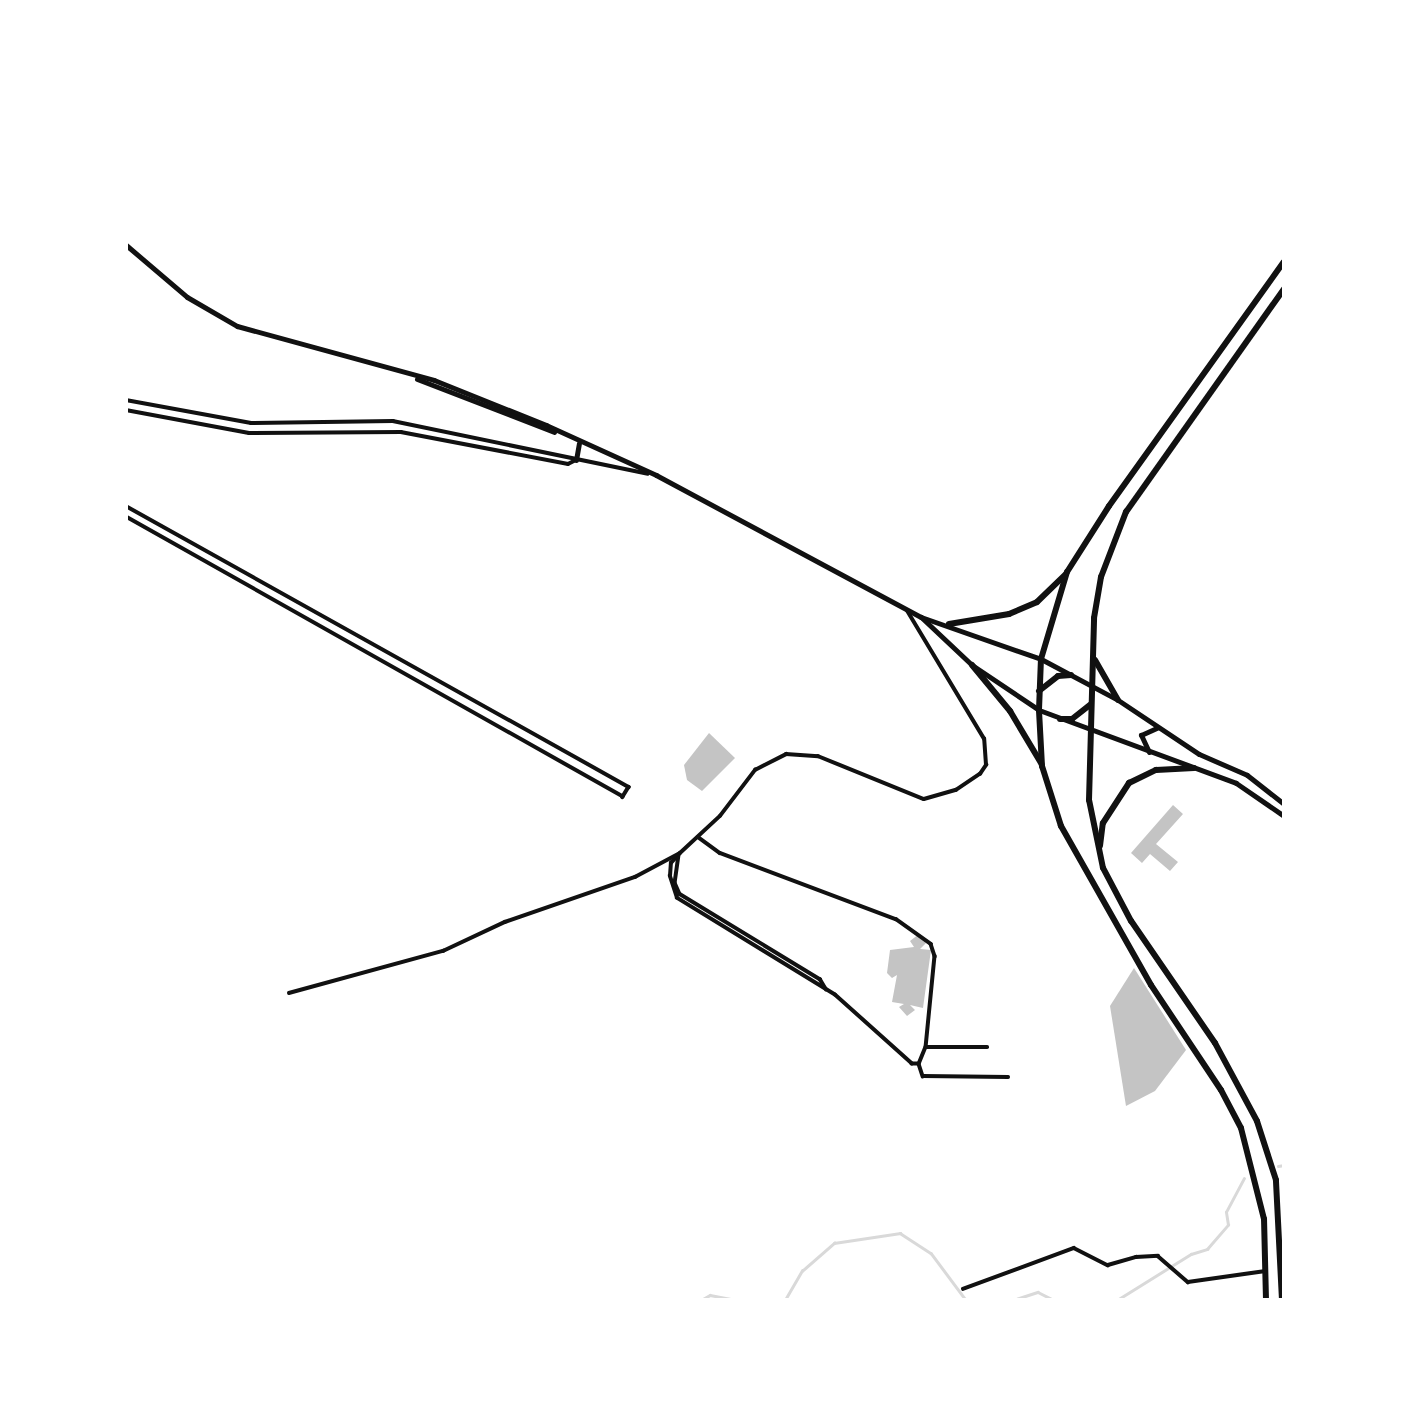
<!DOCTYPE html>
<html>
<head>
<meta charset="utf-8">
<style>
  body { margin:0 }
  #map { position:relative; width:1410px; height:1426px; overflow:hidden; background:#fff; font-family:"Public Sans",sans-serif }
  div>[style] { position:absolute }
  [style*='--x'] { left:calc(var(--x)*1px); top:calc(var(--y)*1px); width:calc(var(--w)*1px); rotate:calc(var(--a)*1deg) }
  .stream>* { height:2.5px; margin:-1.25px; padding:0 1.25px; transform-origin:1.25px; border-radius:1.25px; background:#d9d9d9 }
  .building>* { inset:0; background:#c4c4c4 }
  .minor>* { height:3.5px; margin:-1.75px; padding:0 1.75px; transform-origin:1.75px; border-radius:1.75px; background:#111 }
  .secondary>* { height:5px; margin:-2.5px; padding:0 2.5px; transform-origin:2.5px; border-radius:2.5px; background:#111 }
  .trunk>* { height:6px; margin:-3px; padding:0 3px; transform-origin:3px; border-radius:3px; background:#111 }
  span { translate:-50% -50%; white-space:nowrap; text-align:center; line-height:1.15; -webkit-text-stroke:5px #fff; paint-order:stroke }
  .frame { position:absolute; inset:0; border:128px solid #fff; pointer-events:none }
</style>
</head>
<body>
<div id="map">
  <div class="stream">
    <div style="--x:1278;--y:1166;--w:6;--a:-9"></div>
    <div style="--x:701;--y:1300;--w:10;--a:-29"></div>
    <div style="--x:710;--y:1295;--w:26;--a:11"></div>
    <div style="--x:785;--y:1300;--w:34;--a:-60"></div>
    <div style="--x:802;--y:1271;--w:43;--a:-41.2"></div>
    <div style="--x:834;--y:1243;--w:67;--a:-8.6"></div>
    <div style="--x:900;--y:1233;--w:37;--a:33"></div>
    <div style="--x:931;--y:1253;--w:59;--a:53.3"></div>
    <div style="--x:1013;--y:1300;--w:26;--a:-18"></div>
    <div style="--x:1038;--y:1292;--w:18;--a:27"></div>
    <div style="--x:1117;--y:1300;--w:87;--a:-31.9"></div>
    <div style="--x:1191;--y:1254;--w:17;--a:-17"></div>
    <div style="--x:1207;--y:1249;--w:32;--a:-49"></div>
    <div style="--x:1228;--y:1225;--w:13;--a:-99"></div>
    <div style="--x:1226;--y:1212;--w:38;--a:-62"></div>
  </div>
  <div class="building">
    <div style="clip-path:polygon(709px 733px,735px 758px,702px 791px,687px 780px,684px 765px)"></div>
    <div style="clip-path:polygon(1173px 805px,1183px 814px,1156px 844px,1178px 862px,1170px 871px,1150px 854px,1142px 863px,1131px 853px)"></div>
    <div style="clip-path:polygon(919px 934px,926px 943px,920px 949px,931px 950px,923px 1008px,910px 1005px,915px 1010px,907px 1016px,899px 1007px,904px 1004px,892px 1002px,897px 975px,892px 978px,887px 973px,890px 950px,914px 947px,910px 941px)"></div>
    <div style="clip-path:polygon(1134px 968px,1186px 1050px,1155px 1091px,1126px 1106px,1110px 1006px)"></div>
  </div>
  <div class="minor">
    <div style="--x:126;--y:400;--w:127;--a:10.4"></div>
    <div style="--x:251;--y:423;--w:142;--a:-0.8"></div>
    <div style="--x:393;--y:421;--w:260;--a:11.7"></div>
    <div style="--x:126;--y:410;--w:125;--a:10.6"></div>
    <div style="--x:249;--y:433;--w:152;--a:-0.4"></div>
    <div style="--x:401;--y:432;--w:170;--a:10.8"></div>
    <div style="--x:568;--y:464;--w:9;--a:-27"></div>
    <div style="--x:126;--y:506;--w:576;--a:29.19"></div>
    <div style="--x:629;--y:787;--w:12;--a:121"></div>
    <div style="--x:623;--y:797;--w:570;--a:-150.6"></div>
    <div style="--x:698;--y:837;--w:27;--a:36"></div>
    <div style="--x:720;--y:853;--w:188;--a:20.6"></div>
    <div style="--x:896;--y:919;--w:43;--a:35.5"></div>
    <div style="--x:931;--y:944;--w:13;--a:72"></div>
    <div style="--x:935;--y:956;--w:91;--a:95.6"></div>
    <div style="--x:926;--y:1047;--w:18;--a:112"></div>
    <div style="--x:919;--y:1064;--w:7;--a:180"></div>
    <div style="--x:912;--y:1064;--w:103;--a:-138.1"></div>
    <div style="--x:835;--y:995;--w:185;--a:-148.5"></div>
    <div style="--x:677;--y:898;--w:23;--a:-108"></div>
    <div style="--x:670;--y:876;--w:13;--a:-86"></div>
    <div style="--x:671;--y:863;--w:13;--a:-48"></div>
    <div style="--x:680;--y:853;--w:54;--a:-42.8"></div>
    <div style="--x:720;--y:816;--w:58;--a:-52.7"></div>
    <div style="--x:755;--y:770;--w:35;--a:-27"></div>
    <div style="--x:786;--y:754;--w:32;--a:4"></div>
    <div style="--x:818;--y:756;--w:114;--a:22.1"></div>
    <div style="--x:924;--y:799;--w:33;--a:-16"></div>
    <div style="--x:956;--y:790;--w:29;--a:-34"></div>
    <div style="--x:980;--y:774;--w:11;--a:-56"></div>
    <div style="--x:986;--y:765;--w:26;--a:-94"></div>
    <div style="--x:984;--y:739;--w:149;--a:-121"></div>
    <div style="--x:679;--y:855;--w:28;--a:98"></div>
    <div style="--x:675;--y:883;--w:12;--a:66"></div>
    <div style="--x:680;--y:894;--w:164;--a:31.3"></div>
    <div style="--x:820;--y:979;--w:12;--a:59"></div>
    <div style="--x:289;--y:993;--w:160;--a:-15.3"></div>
    <div style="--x:443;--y:951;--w:68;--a:-25.1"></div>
    <div style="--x:505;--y:922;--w:138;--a:-19.1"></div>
    <div style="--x:635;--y:877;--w:49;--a:-28.1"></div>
    <div style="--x:926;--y:1047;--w:61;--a:0"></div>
    <div style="--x:919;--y:1064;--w:13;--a:72"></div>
    <div style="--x:923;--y:1076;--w:85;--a:0.7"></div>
    <div style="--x:963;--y:1289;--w:118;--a:-20.3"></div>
    <div style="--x:1074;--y:1248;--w:38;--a:27"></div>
    <div style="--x:1108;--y:1265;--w:29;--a:-16"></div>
    <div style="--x:1136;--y:1257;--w:22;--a:-3"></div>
    <div style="--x:1158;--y:1256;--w:40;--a:41"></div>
    <div style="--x:1188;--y:1282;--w:78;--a:-8.1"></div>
  </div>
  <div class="secondary">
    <div style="--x:126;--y:245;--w:80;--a:40.4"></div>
    <div style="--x:187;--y:297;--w:58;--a:30.1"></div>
    <div style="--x:237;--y:326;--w:204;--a:15.3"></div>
    <div style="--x:434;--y:380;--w:121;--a:21.9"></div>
    <div style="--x:546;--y:425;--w:121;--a:24.4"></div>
    <div style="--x:656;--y:475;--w:301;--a:28.2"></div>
    <div style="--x:921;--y:617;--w:127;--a:19.3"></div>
    <div style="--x:1041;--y:659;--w:87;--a:28"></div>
    <div style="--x:1118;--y:700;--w:97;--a:33.7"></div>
    <div style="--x:1199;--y:754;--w:52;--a:23.6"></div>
    <div style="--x:1247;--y:775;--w:47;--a:38.1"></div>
    <div style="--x:417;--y:379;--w:147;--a:21.1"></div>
    <div style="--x:576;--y:460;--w:17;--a:-80"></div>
    <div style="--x:921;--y:617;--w:70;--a:43.3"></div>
    <div style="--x:972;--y:665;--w:81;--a:33.9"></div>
    <div style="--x:1039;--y:710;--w:210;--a:20.3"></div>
    <div style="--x:1236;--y:783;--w:58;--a:34.5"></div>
    <div style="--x:1149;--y:752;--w:19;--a:-115"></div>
    <div style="--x:1141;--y:735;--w:17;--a:-24"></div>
  </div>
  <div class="trunk">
    <div style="--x:949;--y:624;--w:61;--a:-9.5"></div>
    <div style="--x:1009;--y:614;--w:30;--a:-23"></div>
    <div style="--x:1037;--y:602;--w:40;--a:-44"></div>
    <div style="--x:1095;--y:660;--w:46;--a:60.1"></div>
    <div style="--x:972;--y:665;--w:60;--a:50.4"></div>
    <div style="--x:1010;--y:711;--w:61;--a:59.2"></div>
    <div style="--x:1039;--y:691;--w:24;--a:-38"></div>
    <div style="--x:1058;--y:676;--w:13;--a:-4"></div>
    <div style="--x:1060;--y:719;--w:12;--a:0"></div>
    <div style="--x:1072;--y:719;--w:24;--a:-38"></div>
    <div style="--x:1100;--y:846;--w:23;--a:-83"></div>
    <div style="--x:1103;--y:823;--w:48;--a:-57"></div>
    <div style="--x:1129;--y:783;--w:30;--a:-26"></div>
    <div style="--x:1156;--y:770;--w:38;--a:-3"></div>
    <div style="--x:1266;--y:1300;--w:81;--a:-91.4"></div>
    <div style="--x:1264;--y:1219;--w:94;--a:-104.2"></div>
    <div style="--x:1241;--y:1128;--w:43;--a:-117.8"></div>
    <div style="--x:1221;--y:1090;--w:126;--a:-123.7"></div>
    <div style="--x:1151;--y:985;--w:183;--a:-119.5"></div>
    <div style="--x:1061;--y:826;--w:63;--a:-107.6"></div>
    <div style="--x:1042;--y:766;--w:56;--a:-93.1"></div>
    <div style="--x:1039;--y:710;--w:51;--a:-87.8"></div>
    <div style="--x:1041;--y:659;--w:91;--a:-73.4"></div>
    <div style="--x:1067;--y:572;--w:78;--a:-57.5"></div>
    <div style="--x:1109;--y:506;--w:300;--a:-54.4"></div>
    <div style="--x:1282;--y:1300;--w:120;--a:-92.9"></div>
    <div style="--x:1276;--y:1180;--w:62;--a:-107.9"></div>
    <div style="--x:1257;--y:1121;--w:89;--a:-118.3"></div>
    <div style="--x:1215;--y:1043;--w:148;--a:-124.5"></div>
    <div style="--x:1131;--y:921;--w:60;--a:-117.8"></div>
    <div style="--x:1103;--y:868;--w:69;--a:-101.6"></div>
    <div style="--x:1089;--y:800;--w:182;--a:-88.4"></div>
    <div style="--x:1094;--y:618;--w:42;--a:-80.3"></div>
    <div style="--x:1101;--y:577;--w:70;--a:-69"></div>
    <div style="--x:1126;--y:512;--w:273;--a:-54.7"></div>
  </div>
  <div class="frame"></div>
</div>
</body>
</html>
